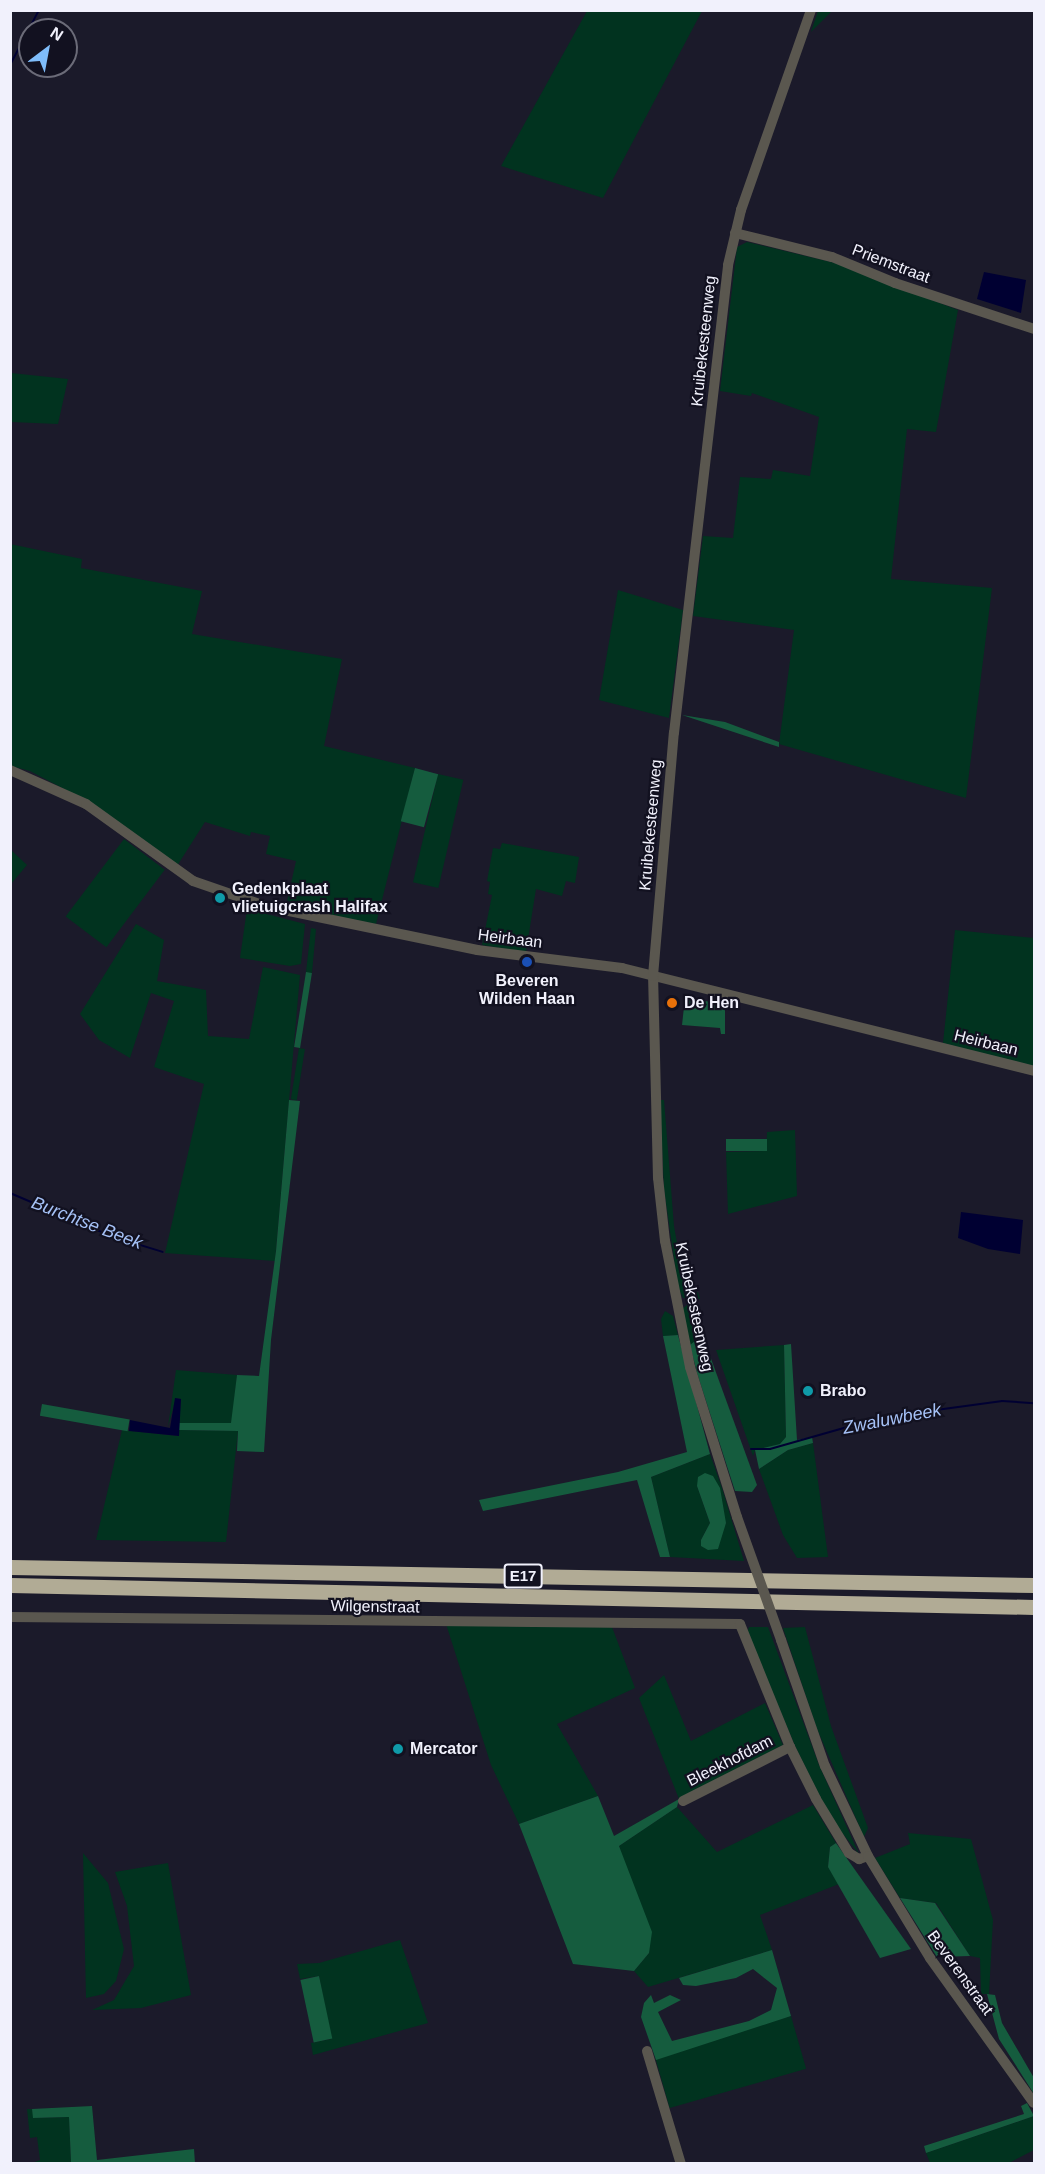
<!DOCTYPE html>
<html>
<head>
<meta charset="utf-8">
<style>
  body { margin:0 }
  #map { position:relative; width:1045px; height:2174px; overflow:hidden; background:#1b1a2a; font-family:Arial,sans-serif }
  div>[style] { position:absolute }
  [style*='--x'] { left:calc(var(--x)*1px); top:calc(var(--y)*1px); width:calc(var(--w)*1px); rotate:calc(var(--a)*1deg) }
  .green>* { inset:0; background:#01331f; transform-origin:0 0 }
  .forest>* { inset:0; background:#155c3e; transform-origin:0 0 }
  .water>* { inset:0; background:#000032 }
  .stream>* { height:2px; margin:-1px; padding:0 1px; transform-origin:1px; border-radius:1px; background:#000032 }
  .minor>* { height:10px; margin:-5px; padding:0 5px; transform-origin:5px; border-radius:5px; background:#5a574f }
  .highway>* { height:15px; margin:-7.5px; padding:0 7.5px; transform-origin:7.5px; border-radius:7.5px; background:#b1ab95 }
  .minor-bridge>* { height:10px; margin:-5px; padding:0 5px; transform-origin:5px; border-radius:5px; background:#5a574f }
  .dots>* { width:16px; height:16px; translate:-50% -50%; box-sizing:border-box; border:3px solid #121120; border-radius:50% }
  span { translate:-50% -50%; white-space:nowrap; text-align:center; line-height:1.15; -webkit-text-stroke:4.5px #121120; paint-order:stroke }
  .shield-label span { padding:2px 4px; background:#121120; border:2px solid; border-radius:4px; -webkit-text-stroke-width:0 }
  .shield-label { font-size:15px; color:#f1f1fc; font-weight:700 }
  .street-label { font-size:16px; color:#f1f1fc }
  .poi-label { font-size:16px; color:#f1f1fc; font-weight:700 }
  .left { translate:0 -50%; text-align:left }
  .water-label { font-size:18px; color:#a5c1f6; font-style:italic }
  .frame { position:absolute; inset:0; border:12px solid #f1f1fc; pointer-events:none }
  .north { position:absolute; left:18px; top:18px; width:60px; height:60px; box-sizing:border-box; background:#121120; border:2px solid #6b6b78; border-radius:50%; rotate:32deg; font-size:16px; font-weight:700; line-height:24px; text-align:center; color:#f1f1fc }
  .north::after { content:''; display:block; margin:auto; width:21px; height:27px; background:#7fbdfa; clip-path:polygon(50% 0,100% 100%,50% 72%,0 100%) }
</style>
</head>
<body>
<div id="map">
  <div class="green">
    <div style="clip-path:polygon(587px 11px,702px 11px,603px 198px,501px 166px)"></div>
    <div style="clip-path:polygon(818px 11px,832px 11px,811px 32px)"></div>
    <div style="clip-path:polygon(747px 242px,835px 263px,958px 310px,936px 432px,907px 429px,891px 579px,992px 588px,966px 798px,779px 744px,794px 630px,693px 616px,703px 536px,733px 538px,740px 477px,771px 479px,773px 470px,810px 476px,819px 417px,752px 393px,751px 396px,720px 391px,737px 247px)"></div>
    <div style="clip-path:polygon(11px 373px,68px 379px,58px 424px,11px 422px)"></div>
    <div style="clip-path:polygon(10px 544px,82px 559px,81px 568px,202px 591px,192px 634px,342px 659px,324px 746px,415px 768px,376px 924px,286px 906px,296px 861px,266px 854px,270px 836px,251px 832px,250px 836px,205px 822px,177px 866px,87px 801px,30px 771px,11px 766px)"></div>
    <div style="clip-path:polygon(618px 590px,683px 610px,669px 718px,599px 700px)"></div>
    <div style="left:438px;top:774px;width:26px;height:111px;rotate:13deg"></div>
    <div style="left:124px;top:839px;width:51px;height:97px;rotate:37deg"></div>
    <div style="clip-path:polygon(502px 843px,579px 857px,575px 883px,566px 881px,562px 896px,536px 889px,526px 952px,482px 945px,492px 895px,488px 894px,490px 882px,487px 881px,493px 848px,500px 849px)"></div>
    <div style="clip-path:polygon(11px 850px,27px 865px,11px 884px,10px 884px)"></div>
    <div style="clip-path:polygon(247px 909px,305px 924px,301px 964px,290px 966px,240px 958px)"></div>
    <div style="clip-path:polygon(136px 924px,164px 940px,157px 981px,206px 990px,208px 1036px,249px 1039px,263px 967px,300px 975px,275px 1261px,165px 1253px,204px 1084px,154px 1067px,174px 1001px,151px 993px,130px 1058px,99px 1040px,80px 1014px)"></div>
    <div style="clip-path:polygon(311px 928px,316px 929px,312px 973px,306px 972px)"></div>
    <div style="clip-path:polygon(955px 930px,1034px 938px,1034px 1067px,943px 1043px)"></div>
    <div style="left:299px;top:1048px;width:6px;height:52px;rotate:9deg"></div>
    <div style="clip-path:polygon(660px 1100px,664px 1100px,674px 1226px,686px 1294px,698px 1292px,700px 1299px,683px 1298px,678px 1287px,664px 1189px)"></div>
    <div style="clip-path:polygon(795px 1130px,797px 1196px,728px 1214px,726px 1152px,766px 1151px,767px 1132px)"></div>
    <div style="clip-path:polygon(687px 1305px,697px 1317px,706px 1345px,702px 1342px,690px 1345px,682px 1309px)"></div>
    <div style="clip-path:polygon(665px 1311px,673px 1316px,678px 1335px,663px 1336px,661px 1319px)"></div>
    <div style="clip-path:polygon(784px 1345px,786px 1437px,780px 1444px,755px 1450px,753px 1456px,716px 1350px)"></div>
    <div style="clip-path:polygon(176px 1370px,237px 1375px,232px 1423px,179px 1423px,181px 1399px,176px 1398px,168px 1427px)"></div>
    <div style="clip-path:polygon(122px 1430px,179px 1436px,179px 1430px,238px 1431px,226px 1542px,96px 1540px)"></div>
    <div style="clip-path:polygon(813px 1443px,828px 1557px,797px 1558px,783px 1535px,759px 1469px,788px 1450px)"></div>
    <div style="clip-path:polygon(evenodd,710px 1454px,722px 1488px,744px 1561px,670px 1557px,651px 1477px,710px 1454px,697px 1486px,726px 1523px,718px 1540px,701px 1540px,710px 1523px,697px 1486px)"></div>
    <div style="clip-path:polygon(446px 1624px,612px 1627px,635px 1688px,557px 1724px,598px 1796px,519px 1824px,491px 1765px)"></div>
    <div style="clip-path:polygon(749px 1627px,768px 1627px,819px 1765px,859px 1854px,831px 1819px,796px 1748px,747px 1633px)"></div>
    <div style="clip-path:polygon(805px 1627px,831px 1726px,868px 1828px,864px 1837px,817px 1729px,783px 1628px)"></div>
    <div style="clip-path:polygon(664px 1675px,691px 1741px,765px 1703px,783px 1745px,679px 1799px,639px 1698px)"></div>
    <div style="clip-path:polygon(813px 1805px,836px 1843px,830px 1847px,828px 1867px,839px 1884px,760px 1915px,772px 1950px,648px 1987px,634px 1971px,649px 1953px,619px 1846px,677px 1807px,717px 1852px)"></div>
    <div style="clip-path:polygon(908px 1833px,971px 1839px,993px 1920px,989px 1994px,981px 1994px,980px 1958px,970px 1956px,936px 1903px,900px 1898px,875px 1858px,910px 1844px)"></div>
    <div style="clip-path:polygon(83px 1853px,108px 1883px,124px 1949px,116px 1981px,104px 1994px,86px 1998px)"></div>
    <div style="clip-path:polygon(168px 1863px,191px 1995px,141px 2008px,92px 2010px,114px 2000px,134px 1966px,127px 1906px,115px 1872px)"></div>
    <div style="clip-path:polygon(400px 1940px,428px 2023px,313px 2055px,311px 2043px,331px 2039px,319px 1976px,300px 1979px,297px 1964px,319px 1963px)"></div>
    <div style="left:791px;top:2016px;width:55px;height:142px;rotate:74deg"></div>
    <div style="clip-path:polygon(27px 2109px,32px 2109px,34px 2118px,69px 2117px,71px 2162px,32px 2163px,40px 2160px,37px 2137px,30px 2138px)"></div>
    <div style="clip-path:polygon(1034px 2116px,1034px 2150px,1009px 2163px,930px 2163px,926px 2153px)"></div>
  </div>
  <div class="forest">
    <div style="clip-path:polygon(682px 715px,725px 722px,779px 742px,779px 747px)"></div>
    <div style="left:415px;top:768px;width:24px;height:55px;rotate:15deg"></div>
    <div style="left:306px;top:972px;width:6px;height:76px;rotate:9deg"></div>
    <div style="clip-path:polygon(685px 998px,725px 1004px,725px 1034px,721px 1034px,720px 1028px,682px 1025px)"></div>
    <div style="clip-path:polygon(289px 1100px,300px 1101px,271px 1340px,264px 1452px,237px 1451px,238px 1431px,179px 1430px,179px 1423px,231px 1423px,237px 1375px,259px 1376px,276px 1251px)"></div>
    <div style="left:767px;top:1139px;width:12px;height:41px;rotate:90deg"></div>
    <div style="clip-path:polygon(678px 1335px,710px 1454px,651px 1477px,670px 1557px,660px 1557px,637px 1480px,483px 1511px,479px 1500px,618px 1472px,687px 1452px,663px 1336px)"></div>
    <div style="clip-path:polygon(695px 1341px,706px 1345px,757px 1485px,752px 1492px,735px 1491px,697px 1373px,690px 1345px)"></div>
    <div style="clip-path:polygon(791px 1344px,797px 1440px,812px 1437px,813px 1443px,788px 1450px,759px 1469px,755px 1450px,780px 1444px,786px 1437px,784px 1345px)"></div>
    <div style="left:42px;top:1404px;width:89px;height:12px;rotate:10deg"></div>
    <div style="clip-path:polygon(705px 1473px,713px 1476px,720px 1488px,726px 1523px,718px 1549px,708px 1550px,701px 1546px,701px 1540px,710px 1523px,697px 1486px,698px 1477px)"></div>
    <div style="clip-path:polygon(598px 1796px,614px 1836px,679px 1799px,677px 1807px,619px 1846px,652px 1932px,649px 1953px,634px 1971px,573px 1964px,519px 1824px)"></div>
    <div style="clip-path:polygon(836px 1843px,911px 1949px,880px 1958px,828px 1867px,830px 1847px)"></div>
    <div style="clip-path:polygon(900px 1898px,935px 1903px,970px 1956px,937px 1957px)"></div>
    <div style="clip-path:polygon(772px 1950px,791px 2016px,656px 2060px,641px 2017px,644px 2003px,651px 1995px,654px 2003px,670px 1995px,681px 2000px,658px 2012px,672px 2041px,749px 2021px,771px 2010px,777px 1988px,753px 1969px,736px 1978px,696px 1986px,683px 1985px,679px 1978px)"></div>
    <div style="left:319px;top:1976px;width:64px;height:19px;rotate:78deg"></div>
    <div style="clip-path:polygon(987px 1994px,995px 1995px,1002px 2023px,1034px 2078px,1034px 2094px,999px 2039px)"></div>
    <div style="clip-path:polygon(1027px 2103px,1034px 2116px,926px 2153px,924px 2146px,1024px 2114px,1021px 2106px)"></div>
    <div style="clip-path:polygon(92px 2106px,97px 2160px,194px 2149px,195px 2163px,61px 2163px,71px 2162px,69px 2117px,33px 2118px,32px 2109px)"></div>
  </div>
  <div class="water">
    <div style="clip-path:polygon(984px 272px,1026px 280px,1021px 313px,977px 299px)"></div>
    <div style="clip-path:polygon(961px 1212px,1023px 1220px,1020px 1254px,988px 1249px,958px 1238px)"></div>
    <div style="clip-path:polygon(175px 1398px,181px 1399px,179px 1436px,129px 1431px,130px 1420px,170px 1428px)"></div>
  </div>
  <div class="stream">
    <div style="--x:10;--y:65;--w:62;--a:-62.2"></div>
    <div style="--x:10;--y:1193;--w:110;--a:23.1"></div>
    <div style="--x:111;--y:1236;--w:54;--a:17.1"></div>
    <div style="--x:751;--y:1449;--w:19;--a:0"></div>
    <div style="--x:770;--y:1449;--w:84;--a:-15.9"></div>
    <div style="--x:851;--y:1426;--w:86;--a:-10.7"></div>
    <div style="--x:936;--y:1410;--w:67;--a:-7.8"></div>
    <div style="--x:1002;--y:1401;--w:32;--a:4"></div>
  </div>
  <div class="minor">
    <div style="--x:735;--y:233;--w:100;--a:13.9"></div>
    <div style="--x:832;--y:257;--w:68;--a:22.4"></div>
    <div style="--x:895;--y:283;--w:146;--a:18.3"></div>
    <div style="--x:10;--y:770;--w:83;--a:24.1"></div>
    <div style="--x:86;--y:804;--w:132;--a:35.7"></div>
    <div style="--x:193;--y:881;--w:76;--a:19.1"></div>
    <div style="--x:265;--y:906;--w:217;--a:11.7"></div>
    <div style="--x:477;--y:950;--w:146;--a:7.1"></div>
    <div style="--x:622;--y:968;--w:425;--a:14"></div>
    <div style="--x:737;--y:1517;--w:157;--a:-107.4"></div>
    <div style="--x:690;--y:1367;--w:128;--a:-101.2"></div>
    <div style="--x:665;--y:1241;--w:63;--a:-96.3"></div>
    <div style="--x:658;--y:1178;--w:202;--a:-91.4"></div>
    <div style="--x:653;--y:976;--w:244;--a:-85.1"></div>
    <div style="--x:674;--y:733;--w:471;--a:-83.4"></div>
    <div style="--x:728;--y:265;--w:57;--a:-76.7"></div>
    <div style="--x:741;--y:210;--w:212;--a:-70.7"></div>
    <div style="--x:10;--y:1617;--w:730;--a:0.55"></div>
    <div style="--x:740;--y:1624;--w:133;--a:67.9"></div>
    <div style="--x:790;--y:1747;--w:58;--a:63.4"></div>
    <div style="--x:816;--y:1799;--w:63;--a:58.6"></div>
    <div style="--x:849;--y:1853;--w:12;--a:31"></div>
    <div style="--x:859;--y:1859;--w:9;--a:-18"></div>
    <div style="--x:781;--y:1640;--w:133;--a:70.8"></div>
    <div style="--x:825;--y:1766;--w:100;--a:64.5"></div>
    <div style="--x:868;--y:1856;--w:119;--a:58.7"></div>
    <div style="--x:930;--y:1958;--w:178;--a:54.4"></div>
    <div style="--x:683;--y:1801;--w:120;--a:-26.8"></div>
    <div style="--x:647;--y:2051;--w:118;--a:73.3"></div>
  </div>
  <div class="highway">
    <div style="--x:10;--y:1567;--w:1024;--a:1.01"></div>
    <div style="--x:10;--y:1585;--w:1024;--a:1.23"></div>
  </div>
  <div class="minor-bridge">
    <div style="--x:737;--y:1517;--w:131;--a:70.3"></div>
  </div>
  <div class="dots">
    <div style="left:220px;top:898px;background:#0f9aa8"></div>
    <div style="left:527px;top:962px;background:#1a4fb4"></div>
    <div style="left:672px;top:1003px;background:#e8710a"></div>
    <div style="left:808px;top:1391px;background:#0f9aa8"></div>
    <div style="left:398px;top:1749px;background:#0f9aa8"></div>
  </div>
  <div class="shield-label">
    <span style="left:523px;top:1576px">E17</span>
  </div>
  <div class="street-label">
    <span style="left:891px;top:264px;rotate:21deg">Priemstraat</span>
    <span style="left:704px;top:341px;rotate:-84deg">Kruibekesteenweg</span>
    <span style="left:651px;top:825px;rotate:-85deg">Kruibekesteenweg</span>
    <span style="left:510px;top:939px;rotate:7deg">Heirbaan</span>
    <span style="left:986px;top:1043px;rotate:14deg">Heirbaan</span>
    <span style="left:694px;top:1307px;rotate:78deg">Kruibekesteenweg</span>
    <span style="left:375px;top:1607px;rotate:1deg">Wilgenstraat</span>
    <span style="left:730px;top:1761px;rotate:-27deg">Bleekhofdam</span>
    <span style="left:960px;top:1973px;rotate:54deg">Beverenstraat</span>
  </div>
  <div class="poi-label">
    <span class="left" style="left:232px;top:898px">Gedenkplaat<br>vlietuigcrash Halifax</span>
    <span style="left:527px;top:990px">Beveren<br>Wilden Haan</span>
    <span class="left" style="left:684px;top:1003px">De Hen</span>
    <span class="left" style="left:820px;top:1391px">Brabo</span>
    <span class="left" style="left:410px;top:1749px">Mercator</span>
  </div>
  <div class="water-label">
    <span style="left:87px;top:1223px;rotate:21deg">Burchtse Beek</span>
    <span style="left:892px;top:1419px;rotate:-11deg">Zwaluwbeek</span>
  </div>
  <div class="frame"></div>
  <div class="north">N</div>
</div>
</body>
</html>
